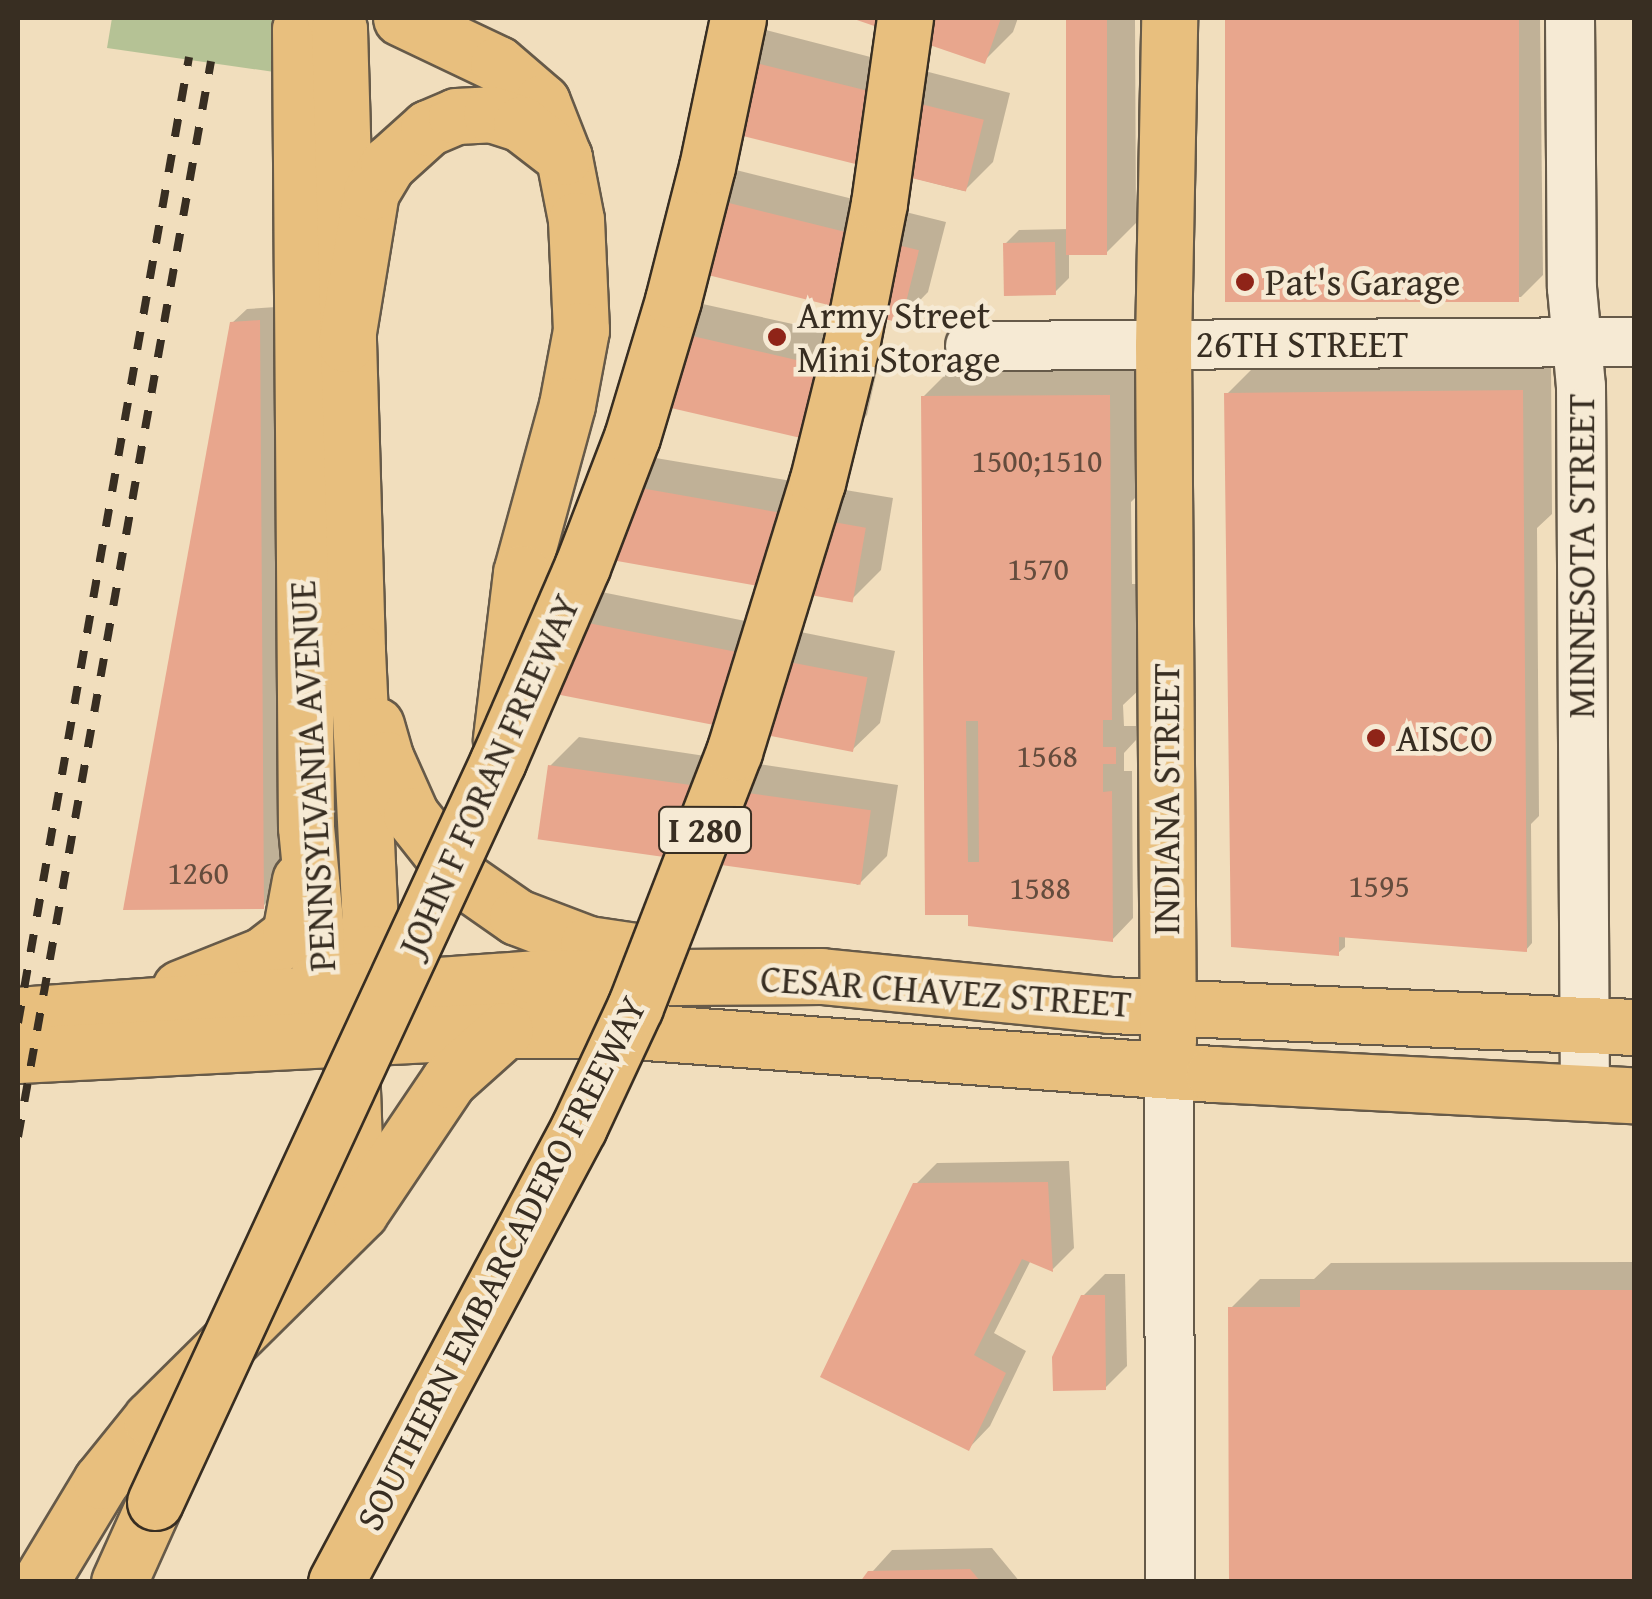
<!DOCTYPE html>
<html>
<head>
<meta charset="utf-8">
<style>
  body { margin:0 }
  #map { position:relative; width:1652px; height:1599px; overflow:hidden; background:#f1debd; font-family:"Gentium Book Plus",serif }
  div>[style] { position:absolute }
  [style*='--x'] { left:calc(var(--x)*1px); top:calc(var(--y)*1px); width:calc(var(--w)*1px); rotate:calc(var(--a)*1deg) }
  .green>* { inset:0; background:#b5c295 }
  .shadow>* { inset:0; background:#0003 }
  .building>* { inset:0; background:#e8a68d; transform-origin:0 0 }
  .roads { filter:drop-shadow(2px 0 #665a49) drop-shadow(-2px 0 #665a49) drop-shadow(0 2px #665a49) drop-shadow(0 -2px #665a49) }
  .minor>* { height:48px; margin:-24px; padding:0 24px; transform-origin:24px; border-radius:24px; background:#f6ead4 }
  .major>* { height:55px; margin:-27.5px; padding:0 27.5px; transform-origin:27.5px; border-radius:27.5px; background:#e8bf7e }
  .highway>* { height:55px; margin:-27.5px; padding:0 27.5px; transform-origin:27.5px; border-radius:27.5px; background:#e8bf7e }
  .rail>* { height:8px; margin-top:-4px; transform-origin:0; background:repeating-linear-gradient(90deg,#382e22 0 18px,transparent 0 36px) }
  .bridges { filter:drop-shadow(2px 0 #382e22) drop-shadow(-2px 0 #382e22) drop-shadow(0 2px #382e22) drop-shadow(0 -2px #382e22) }
  .highway-bridge>* { height:55px; margin:-27.5px; padding:0 27.5px; transform-origin:27.5px; border-radius:27.5px; background:#e8bf7e }
  .dots>* { width:28px; height:28px; translate:-50% -50%; box-sizing:border-box; border:5px solid #f6ead4; border-radius:50% }
  span { translate:-50% -50%; white-space:nowrap; text-align:center; line-height:1.15; -webkit-text-stroke:9px #f6ead4; paint-order:stroke }
  .number-label { font-size:32px; color:#644c3d }
  .number-label span { -webkit-text-stroke-width:0 }
  .shield-label span { padding:2px 8px; background:#f6ead4; border:2px solid; border-radius:8px; -webkit-text-stroke-width:0 }
  .shield-label { font-size:35px; color:#382e22; font-weight:700 }
  .poi-label { font-size:38px; color:#382e22 }
  .left { translate:0 -50%; text-align:left }
  .street-label { font-size:38px; color:#382e22 }
  .frame { position:absolute; inset:0; border:20px solid #382e22; pointer-events:none }
</style>
</head>
<body>
<div id="map">
  <div class="green">
    <div style="clip-path:polygon(112px 18px,282px 18px,281px 73px,107px 48px)"></div>
  </div>
  <div class="shadow">
    <div style="clip-path:polygon(857px 18px,1018px 18px,1013px 32px,984px 61px)"></div>
    <div style="clip-path:polygon(1069px 18px,1135px 18px,1136px 223px,1107px 252px,1069px 253px,1069px 278px,1055px 292px,1005px 244px,1019px 230px,1070px 229px)"></div>
    <div style="clip-path:polygon(1228px 18px,1540px 18px,1543px 275px,1521px 297px,1231px 300px)"></div>
    <div style="clip-path:polygon(746px 25px,1010px 93px,993px 162px,964px 191px,700px 123px)"></div>
    <div style="clip-path:polygon(720px 166px,946px 222px,928px 292px,900px 321px,674px 265px)"></div>
    <div style="clip-path:polygon(680px 299px,883px 344px,867px 415px,838px 444px,635px 398px)"></div>
    <div style="clip-path:polygon(276px 307px,282px 457px,275px 465px,275px 500px,290px 500px,285px 885px,263px 906px,232px 323px,247px 309px)"></div>
    <div style="clip-path:polygon(1551px 363px,1552px 514px,1537px 528px,1539px 816px,1531px 824px,1532px 943px,1526px 950px,1345px 935px,1345px 947px,1338px 953px,1227px 394px,1256px 365px)"></div>
    <div style="clip-path:polygon(1137px 367px,1138px 495px,1131px 502px,1132px 584px,1139px 584px,1140px 689px,1123px 705px,1124px 726px,1136px 726px,1136px 740px,1124px 753px,1124px 771px,1132px 771px,1133px 918px,1112px 940px,971px 924px,923px 397px,952px 368px)"></div>
    <div style="clip-path:polygon(626px 453px,893px 498px,881px 570px,852px 599px,585px 553px)"></div>
    <div style="clip-path:polygon(547px 581px,895px 651px,880px 723px,851px 751px,519px 610px)"></div>
    <div style="clip-path:polygon(579px 737px,898px 785px,887px 856px,858px 885px,550px 766px)"></div>
    <div style="clip-path:polygon(1069px 1161px,1074px 1248px,1053px 1269px,1031px 1260px,994px 1333px,1026px 1351px,990px 1426px,969px 1448px,915px 1185px,937px 1163px)"></div>
    <div style="clip-path:polygon(1634px 1262px,1634px 1582px,1232px 1582px,1231px 1308px,1260px 1279px,1314px 1279px,1331px 1263px)"></div>
    <div style="clip-path:polygon(1105px 1274px,1125px 1274px,1127px 1366px,1105px 1388px,1083px 1296px)"></div>
    <div style="clip-path:polygon(992px 1548px,1020px 1582px,863px 1582px,892px 1550px)"></div>
  </div>
  <div class="building">
    <div style="clip-path:polygon(851px 18px,1001px 18px,985px 64px)"></div>
    <div style="left:1066px;top:18px;width:41px;height:237px"></div>
    <div style="left:1225px;top:18px;width:294px;height:284px"></div>
    <div style="left:716px;top:53px;width:276px;height:74px;rotate:14deg"></div>
    <div style="left:689px;top:193px;width:237px;height:75px;rotate:14deg"></div>
    <div style="left:1055px;top:242px;width:53px;height:52px;rotate:89deg"></div>
    <div style="clip-path:polygon(260px 320px,264px 909px,123px 910px,230px 322px)"></div>
    <div style="left:649px;top:326px;width:212px;height:75px;rotate:13deg"></div>
    <div style="clip-path:polygon(1523px 390px,1527px 952px,1339px 937px,1339px 956px,1231px 947px,1224px 393px)"></div>
    <div style="clip-path:polygon(evenodd,1110px 395px,1112px 720px,1103px 720px,1103px 747px,1116px 747px,1116px 764px,1103px 764px,1103px 792px,1112px 791px,1113px 942px,968px 926px,968px 915px,925px 915px,921px 396px,1110px 395px,966px 721px,978px 721px,979px 862px,968px 862px,966px 721px)"></div>
    <div style="left:595px;top:480px;width:275px;height:76px;rotate:10deg"></div>
    <div style="left:516px;top:609px;width:358px;height:76px;rotate:11deg"></div>
    <div style="left:548px;top:765px;width:326px;height:75px;rotate:8deg"></div>
    <div style="clip-path:polygon(1048px 1182px,1053px 1272px,1022px 1259px,974px 1355px,1006px 1373px,969px 1451px,820px 1377px,913px 1183px)"></div>
    <div style="clip-path:polygon(1300px 1290px,1634px 1290px,1634px 1582px,1229px 1582px,1228px 1307px,1300px 1307px)"></div>
    <div style="clip-path:polygon(1081px 1295px,1105px 1295px,1106px 1390px,1053px 1391px,1052px 1357px)"></div>
    <div style="clip-path:polygon(970px 1569px,981px 1582px,860px 1582px,868px 1571px)"></div>
  </div>
  <div class="roads">
    <div class="minor">
      <div style="--x:1570;--y:18;--w:270;--a:89.6"></div>
      <div style="--x:1572;--y:288;--w:98;--a:84.8"></div>
      <div style="--x:1581;--y:386;--w:708;--a:89.68"></div>
      <div style="--x:970;--y:346;--w:664;--a:-0.35"></div>
      <div style="--x:1169;--y:1070;--w:512;--a:89.89"></div>
    </div>
    <div class="major">
      <div style="--x:305;--y:18;--w:12;--a:114"></div>
      <div style="--x:300;--y:29;--w:798;--a:89.57"></div>
      <div style="--x:306;--y:827;--w:166;--a:84.5"></div>
      <div style="--x:322;--y:992;--w:37;--a:59"></div>
      <div style="--x:335;--y:18;--w:12;--a:70"></div>
      <div style="--x:339;--y:29;--w:622;--a:88.34"></div>
      <div style="--x:357;--y:651;--w:302;--a:87.3"></div>
      <div style="--x:371;--y:953;--w:35;--a:90"></div>
      <div style="--x:371;--y:988;--w:37;--a:110"></div>
      <div style="--x:376;--y:725;--w:35;--a:74"></div>
      <div style="--x:386;--y:759;--w:61;--a:65.9"></div>
      <div style="--x:411;--y:815;--w:80;--a:51.6"></div>
      <div style="--x:461;--y:878;--w:68;--a:34.9"></div>
      <div style="--x:517;--y:917;--w:76;--a:20.8"></div>
      <div style="--x:588;--y:944;--w:63;--a:8.3"></div>
      <div style="--x:180;--y:988;--w:89;--a:-21.7"></div>
      <div style="--x:263;--y:955;--w:34;--a:-38"></div>
      <div style="--x:290;--y:934;--w:55;--a:-79.5"></div>
      <div style="--x:18;--y:1015;--w:521;--a:-4.07"></div>
      <div style="--x:538;--y:978;--w:283;--a:-0.4"></div>
      <div style="--x:821;--y:976;--w:290;--a:5.7"></div>
      <div style="--x:1110;--y:1005;--w:524;--a:2.4"></div>
      <div style="--x:1168;--y:1042;--w:697;--a:-90.41"></div>
      <div style="--x:1163;--y:345;--w:327;--a:-88.9"></div>
      <div style="--x:18;--y:1055;--w:488;--a:-2.9"></div>
      <div style="--x:505;--y:1030;--w:115;--a:0"></div>
      <div style="--x:620;--y:1030;--w:596;--a:4.24"></div>
      <div style="--x:1214;--y:1074;--w:421;--a:2.9"></div>
    </div>
    <div class="highway">
      <div style="--x:401;--y:18;--w:107;--a:25.4"></div>
      <div style="--x:498;--y:64;--w:58;--a:40.8"></div>
      <div style="--x:542;--y:102;--w:60;--a:68.6"></div>
      <div style="--x:564;--y:158;--w:63;--a:79"></div>
      <div style="--x:576;--y:220;--w:110;--a:87.4"></div>
      <div style="--x:581;--y:330;--w:76;--a:100.6"></div>
      <div style="--x:567;--y:405;--w:174;--a:105.3"></div>
      <div style="--x:521;--y:573;--w:167;--a:96.9"></div>
      <div style="--x:346;--y:344;--w:154;--a:-80.7"></div>
      <div style="--x:371;--y:192;--w:33;--a:-59"></div>
      <div style="--x:388;--y:164;--w:54;--a:-42"></div>
      <div style="--x:428;--y:128;--w:30;--a:-23"></div>
      <div style="--x:456;--y:116;--w:35;--a:-3"></div>
      <div style="--x:491;--y:114;--w:32;--a:18"></div>
      <div style="--x:521;--y:124;--w:54;--a:37.5"></div>
      <div style="--x:326;--y:1233;--w:93;--a:-72.5"></div>
      <div style="--x:354;--y:1144;--w:80;--a:-92.1"></div>
      <div style="--x:40;--y:1582;--w:118;--a:-58.9"></div>
      <div style="--x:101;--y:1481;--w:80;--a:-51.1"></div>
      <div style="--x:151;--y:1419;--w:294;--a:-44.7"></div>
      <div style="--x:360;--y:1212;--w:159;--a:-56"></div>
      <div style="--x:449;--y:1080;--w:75;--a:-41.8"></div>
      <div style="--x:119;--y:1582;--w:88;--a:-65.8"></div>
    </div>
  </div>
  <div class="rail">
    <div style="--x:18;--y:1023;--w:981;--a:-79.96"></div>
    <div style="--x:18;--y:1137;--w:1093;--a:-79.83"></div>
  </div>
  <div class="bridges">
    <div class="highway-bridge">
      <div style="--x:155;--y:1502;--w:817;--a:-65.16"></div>
      <div style="--x:498;--y:761;--w:211;--a:-66.6"></div>
      <div style="--x:582;--y:567;--w:139;--a:-69"></div>
      <div style="--x:632;--y:437;--w:143;--a:-73.3"></div>
      <div style="--x:673;--y:300;--w:137;--a:-75.7"></div>
      <div style="--x:707;--y:167;--w:152;--a:-78.2"></div>
      <div style="--x:336;--y:1582;--w:516;--a:-61.89"></div>
      <div style="--x:579;--y:1127;--w:132;--a:-65"></div>
      <div style="--x:635;--y:1007;--w:274;--a:-68.8"></div>
      <div style="--x:734;--y:752;--w:282;--a:-72.9"></div>
      <div style="--x:817;--y:483;--w:141;--a:-76.1"></div>
      <div style="--x:851;--y:346;--w:146;--a:-78.9"></div>
      <div style="--x:879;--y:203;--w:187;--a:-82"></div>
    </div>
  </div>
  <div class="dots">
    <div style="left:1245px;top:282px;background:#8f2418"></div>
    <div style="left:777px;top:337px;background:#8f2418"></div>
    <div style="left:1376px;top:738px;background:#8f2418"></div>
  </div>
  <div class="number-label">
    <span style="left:1037px;top:461px">1500;1510</span>
    <span style="left:1038px;top:569px">1570</span>
    <span style="left:1047px;top:756px">1568</span>
    <span style="left:198px;top:873px">1260</span>
    <span style="left:1379px;top:886px">1595</span>
    <span style="left:1040px;top:888px">1588</span>
  </div>
  <div class="shield-label">
    <span style="left:705px;top:830px">I 280</span>
  </div>
  <div class="poi-label">
    <span class="left" style="left:1265px;top:282px">Pat's Garage</span>
    <span class="left" style="left:797px;top:337px">Army Street<br>Mini Storage</span>
    <span class="left" style="left:1396px;top:738px">AISCO</span>
  </div>
  <div class="street-label">
    <span style="left:1302px;top:344px">26TH STREET</span>
    <span style="left:1581px;top:556px;rotate:-90deg">MINNESOTA STREET</span>
    <span style="left:489px;top:775px;rotate:-66deg">JOHN F FORAN FREEWAY</span>
    <span style="left:312px;top:776px;rotate:-93deg">PENNSYLVANIA AVENUE</span>
    <span style="left:1166px;top:799px;rotate:-90deg">INDIANA STREET</span>
    <span style="left:946px;top:991px;rotate:4deg">CESAR CHAVEZ STREET</span>
    <span style="left:501px;top:1263px;rotate:-63deg">SOUTHERN EMBARCADERO FREEWAY</span>
  </div>
  <div class="frame"></div>
</div>
</body>
</html>
